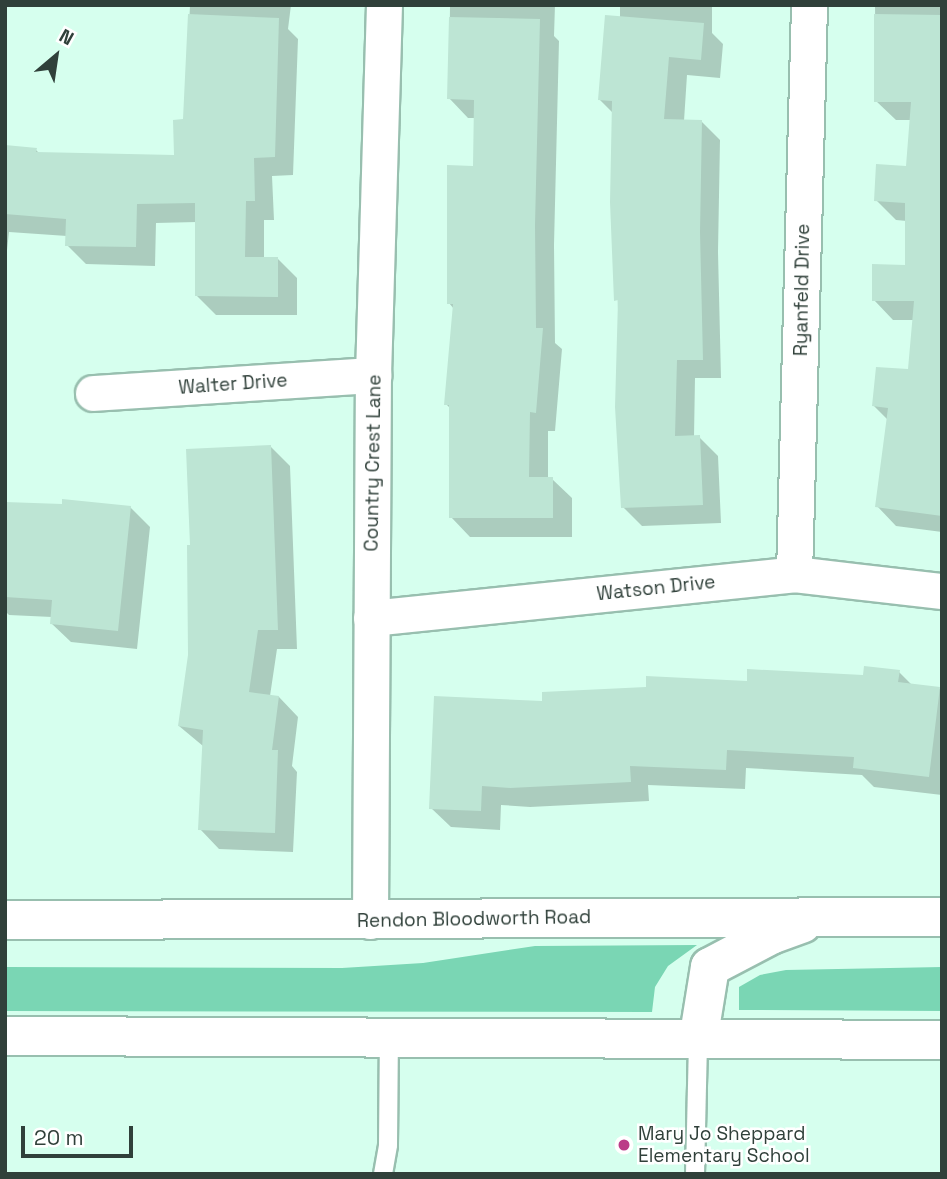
<!DOCTYPE html>
<html>
<head>
<meta charset="utf-8">
<style>
  body { margin:0 }
  #map { position:relative; width:947px; height:1179px; overflow:hidden; background:#d6ffee; font-family:"Space Grotesk",sans-serif }
  div>[style] { position:absolute }
  [style*='--x'] { left:calc(var(--x)*1px); top:calc(var(--y)*1px); width:calc(var(--w)*1px); rotate:calc(var(--a)*1deg) }
  .green>* { inset:0; background:#7ad6b4 }
  .shadow>* { inset:0; background:#0003 }
  .building>* { inset:0; background:#bde5d4 }
  .roads { filter:drop-shadow(2px 0 #98bfaf) drop-shadow(-2px 0 #98bfaf) drop-shadow(0 2px #98bfaf) drop-shadow(0 -2px #98bfaf) }
  .lane>* { height:18px; margin:-9px; padding:0 9px; transform-origin:9px; border-radius:9px; background:#fff }
  .street>* { height:35px; margin:-17.5px; padding:0 17.5px; transform-origin:17.5px; border-radius:17.5px; background:#fff }
  .secondary>* { height:38px; margin:-19px; padding:0 19px; transform-origin:19px; border-radius:19px; background:#fff }
  .dots>* { width:19px; height:19px; translate:-50% -50%; box-sizing:border-box; border:4px solid #fff; border-radius:50% }
  span { translate:-50% -50%; white-space:nowrap; text-align:center; line-height:1.15; -webkit-text-stroke:5px #fff; paint-order:stroke }
  .street-label { font-size:19px; color:#30403a }
  .poi-label { font-size:19px; color:#30403a }
  .left { translate:0 -50%; text-align:left }
  .frame { position:absolute; inset:0; border:7px solid #30403a; pointer-events:none }
  .north { position:absolute; left:21px; top:21px; width:70px; height:70px; -webkit-text-stroke:5px #fff; paint-order:stroke; rotate:29deg; font-size:19px; font-weight:700; line-height:28px; text-align:center; color:#30403a }
  .north::after { content:''; display:block; margin:auto; width:24px; height:32px; background:#30403a; clip-path:polygon(50% 0,100% 100%,50% 72%,0 100%) }
  .scale { position:absolute; left:21px; top:1126px; width:112px; height:32px; box-sizing:border-box; border:4px solid #30403a; border-top:0; padding-left:9px; font-size:21px; line-height:24px; white-space:nowrap; color:#30403a; -webkit-text-stroke:5px #fff; paint-order:stroke }
</style>
</head>
<body>
<div id="map">
  <div class="green">
    <div style="clip-path:polygon(697px 945px,668px 966px,655px 987px,652px 1012px,5px 1011px,5px 967px,342px 968px,423px 963px,535px 946px)"></div>
    <div style="clip-path:polygon(942px 967px,942px 1011px,739px 1010px,739px 987px,760px 975px,786px 970px)"></div>
  </div>
  <div class="shadow">
    <div style="clip-path:polygon(190px 5px,291px 5px,288px 29px,298px 39px,293px 175px,272px 176px,274px 220px,264px 220px,264px 259px,278px 259px,297px 278px,297px 315px,216px 315px,197px 296px,197px 222px,156px 223px,155px 266px,86px 264px,67px 245px,67px 236px,9px 232px,5px 269px,5px 147px,36px 150px,40px 154px,176px 157px,185px 121px)"></div>
    <div style="clip-path:polygon(450px 5px,555px 5px,554px 36px,559px 41px,554px 245px,555px 343px,562px 349px,555px 431px,548px 431px,548px 479px,552px 479px,572px 498px,572px 537px,470px 537px,451px 517px,451px 409px,446px 404px,454px 309px,449px 303px,475px 168px,476px 118px,468px 118px,449px 98px)"></div>
    <div style="clip-path:polygon(620px 5px,712px 5px,712px 33px,723px 44px,720px 78px,687px 75px,684px 121px,701px 121px,720px 140px,718px 252px,721px 378px,695px 378px,694px 437px,699px 437px,718px 456px,721px 523px,642px 526px,623px 507px,613px 113px,599px 99px,620px 18px)"></div>
    <div style="clip-path:polygon(875px 5px,942px 5px,942px 532px,896px 526px,877px 506px,888px 420px,874px 406px,910px 371px,914px 320px,893px 320px,874px 300px,906px 266px,907px 221px,896px 220px,876px 200px,907px 168px,911px 120px,896px 120px,876px 101px)"></div>
    <div style="clip-path:polygon(271px 447px,290px 466px,297px 649px,277px 649px,270px 696px,279px 697px,298px 717px,292px 766px,297px 772px,293px 852px,219px 849px,200px 829px,203px 746px,179px 726px)"></div>
    <div style="clip-path:polygon(5px 503px,130px 507px,150px 527px,137px 649px,71px 642px,51px 623px,52px 617px,9px 615px,5px 611px)"></div>
    <div style="clip-path:polygon(899px 672px,912px 685px,942px 689px,942px 795px,874px 787px,862px 775px,746px 768px,745px 789px,648px 785px,649px 801px,530px 807px,501px 805px,500px 830px,451px 827px,431px 808px,544px 703px)"></div>
  </div>
  <div class="building">
    <div style="clip-path:polygon(188px 14px,279px 18px,275px 157px,254px 158px,255px 201px,246px 201px,245px 257px,278px 257px,278px 297px,195px 296px,195px 203px,137px 204px,136px 247px,65px 246px,66px 219px,5px 214px,5px 145px,37px 148px,36px 152px,174px 155px,173px 120px,183px 119px)"></div>
    <div style="clip-path:polygon(874px 14px,942px 15px,942px 516px,875px 507px,888px 408px,872px 406px,876px 367px,908px 369px,914px 301px,872px 301px,872px 264px,905px 265px,905px 203px,874px 201px,876px 164px,906px 166px,911px 102px,874px 102px)"></div>
    <div style="clip-path:polygon(605px 15px,704px 23px,701px 60px,669px 57px,664px 119px,702px 120px,700px 232px,703px 360px,677px 360px,675px 436px,700px 435px,703px 505px,621px 508px,615px 407px,618px 300px,614px 301px,610px 202px,612px 101px,598px 100px)"></div>
    <div style="clip-path:polygon(449px 17px,540px 19px,535px 225px,536px 328px,543px 328px,536px 413px,530px 412px,529px 477px,553px 477px,553px 518px,449px 518px,449px 405px,444px 405px,453px 304px,447px 304px,447px 165px,473px 166px,474px 100px,447px 99px)"></div>
    <div style="clip-path:polygon(271px 445px,278px 630px,258px 630px,249px 692px,279px 696px,272px 750px,278px 750px,275px 833px,198px 830px,203px 730px,178px 726px,188px 655px,187px 545px,190px 545px,186px 449px)"></div>
    <div style="clip-path:polygon(62px 499px,131px 506px,118px 631px,50px 624px,52px 600px,5px 597px,5px 502px,62px 504px)"></div>
    <div style="clip-path:polygon(864px 666px,900px 670px,898px 682px,940px 687px,929px 777px,853px 768px,854px 757px,727px 750px,726px 770px,630px 766px,631px 782px,510px 788px,482px 786px,481px 811px,429px 809px,434px 696px,542px 701px,542px 692px,646px 687px,646px 676px,747px 681px,747px 669px,863px 675px)"></div>
  </div>
  <div class="roads">
    <div class="lane">
      <div style="--x:383;--y:1174;--w:29;--a:-80"></div>
      <div style="--x:388;--y:1145;--w:106;--a:-89.5"></div>
      <div style="--x:695;--y:1174;--w:133;--a:-88.7"></div>
    </div>
    <div class="street">
      <div style="--x:93;--y:393;--w:281;--a:-3.7"></div>
      <div style="--x:794;--y:574;--w:569;--a:-88.49"></div>
      <div style="--x:371;--y:618;--w:425;--a:-5.9"></div>
      <div style="--x:794;--y:574;--w:149;--a:6.6"></div>
      <div style="--x:370;--y:921;--w:546;--a:-89.69"></div>
      <div style="--x:373;--y:375;--w:370;--a:-88.3"></div>
    </div>
    <div class="secondary">
      <div style="--x:5;--y:920;--w:937;--a:-0.18"></div>
      <div style="--x:5;--y:1036;--w:937;--a:0.24"></div>
      <div style="--x:698;--y:1041;--w:75;--a:-80.8"></div>
      <div style="--x:710;--y:967;--w:69;--a:-27.7"></div>
      <div style="--x:771;--y:935;--w:33;--a:-20"></div>
    </div>
  </div>
  <div class="dots">
    <div style="left:624px;top:1145px;background:#bb3b87"></div>
  </div>
  <div class="street-label">
    <span style="left:802px;top:290px;rotate:-89deg">Ryanfeld Drive</span>
    <span style="left:233px;top:384px;rotate:-4deg">Walter Drive</span>
    <span style="left:373px;top:463px;rotate:-89deg">Country Crest Lane</span>
    <span style="left:656px;top:588px;rotate:-6deg">Watson Drive</span>
    <span style="left:474px;top:919px;rotate:-1deg">Rendon Bloodworth Road</span>
  </div>
  <div class="poi-label">
    <span class="left" style="left:638px;top:1145px">Mary Jo Sheppard<br>Elementary School</span>
  </div>
  <div class="frame"></div>
  <div class="north">N</div>
  <div class="scale">20 m</div>
</div>
</body>
</html>
